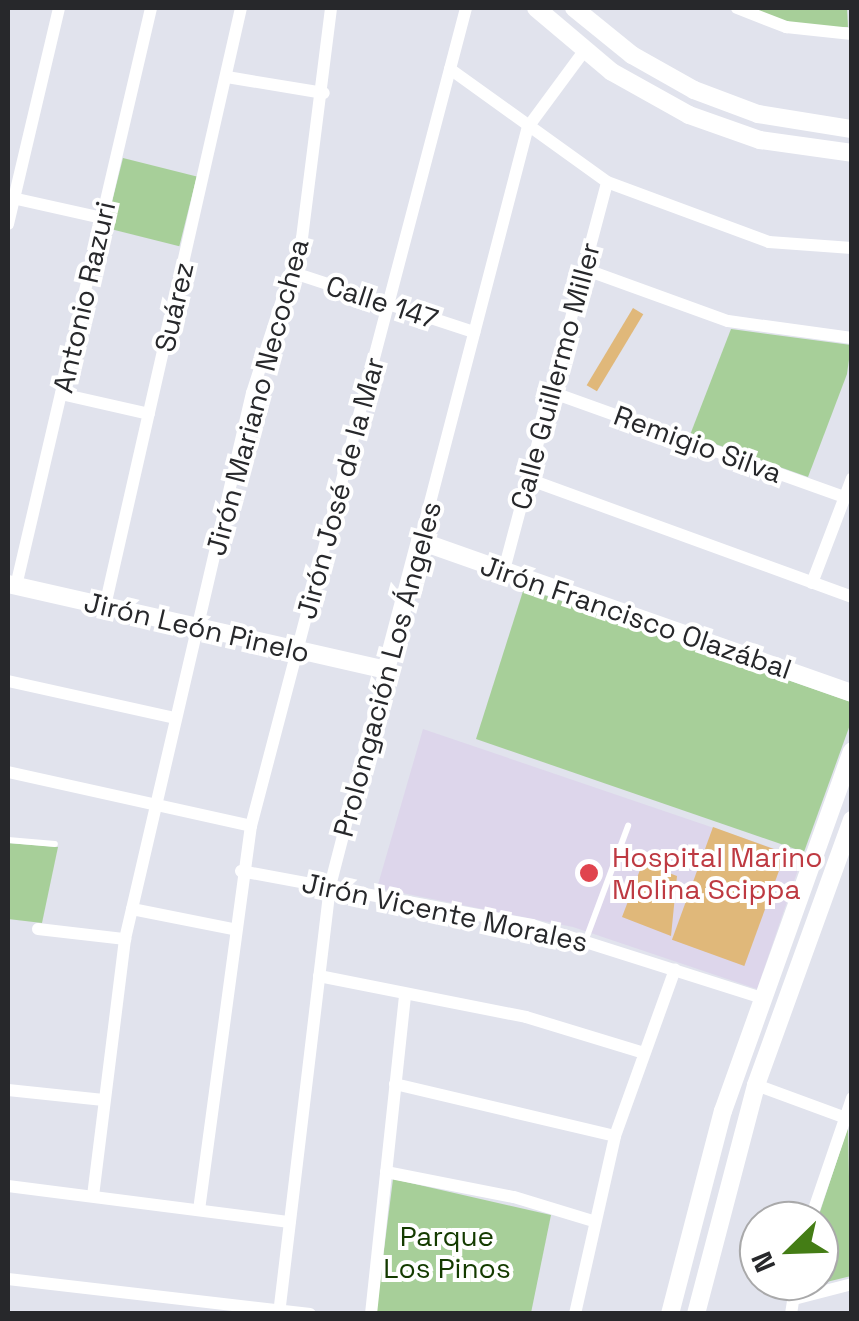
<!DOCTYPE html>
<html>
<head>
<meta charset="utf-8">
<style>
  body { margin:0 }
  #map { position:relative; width:859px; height:1321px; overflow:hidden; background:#e1e3ed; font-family:"Space Grotesk",sans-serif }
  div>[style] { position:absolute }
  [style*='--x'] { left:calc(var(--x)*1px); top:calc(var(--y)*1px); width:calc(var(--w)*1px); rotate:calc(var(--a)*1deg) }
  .medical>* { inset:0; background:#ddd6eb }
  .green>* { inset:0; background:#a7cf99; transform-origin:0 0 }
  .building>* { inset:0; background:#e0b87a; transform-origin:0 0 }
  .lane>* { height:6px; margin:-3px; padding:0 3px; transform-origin:3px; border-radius:3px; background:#fff }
  .street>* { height:12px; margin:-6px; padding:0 6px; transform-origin:6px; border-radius:6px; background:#fff }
  .secondary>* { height:18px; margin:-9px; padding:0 9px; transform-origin:9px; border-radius:9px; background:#fff }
  .dots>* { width:28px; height:28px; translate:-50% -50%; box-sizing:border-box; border:5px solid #fff; border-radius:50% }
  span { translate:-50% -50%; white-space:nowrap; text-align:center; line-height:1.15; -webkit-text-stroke:8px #fff; paint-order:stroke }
  .street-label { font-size:28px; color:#27282b }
  .health-label { font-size:28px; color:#be3a42 }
  .left { translate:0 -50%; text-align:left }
  .park-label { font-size:28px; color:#143b00 }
  .frame { position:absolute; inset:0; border:10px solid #27282b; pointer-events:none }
  .north { position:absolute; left:739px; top:1201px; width:100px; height:100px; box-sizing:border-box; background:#fff; border:2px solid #a9a9aa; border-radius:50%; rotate:247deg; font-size:28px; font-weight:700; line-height:40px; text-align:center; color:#27282b }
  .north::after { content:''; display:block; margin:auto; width:35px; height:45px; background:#447d15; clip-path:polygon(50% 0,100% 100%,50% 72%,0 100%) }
</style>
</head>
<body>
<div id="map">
  <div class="medical">
    <div style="clip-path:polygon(423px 729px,802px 858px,757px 989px,573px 927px,377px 888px)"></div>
  </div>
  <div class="green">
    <div style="clip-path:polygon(749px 8px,847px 8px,848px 27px,800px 27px)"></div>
    <div style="left:123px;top:158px;width:76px;height:72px;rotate:14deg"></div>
    <div style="clip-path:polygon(731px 329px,851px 345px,847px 374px,808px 477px,690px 435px)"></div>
    <div style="clip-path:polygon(524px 588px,851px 702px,851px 722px,804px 852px,476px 739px)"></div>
    <div style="clip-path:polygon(8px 843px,58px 847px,42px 923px,8px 919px)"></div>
    <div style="clip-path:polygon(848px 1127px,851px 1276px,802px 1288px,804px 1281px,819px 1281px,817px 1221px)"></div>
    <div style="clip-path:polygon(393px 1179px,551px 1215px,531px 1313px,376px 1314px)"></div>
  </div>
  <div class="building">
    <div style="left:633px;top:308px;width:12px;height:90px;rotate:31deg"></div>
    <div style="left:713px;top:827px;width:77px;height:120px;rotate:20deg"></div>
    <div style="clip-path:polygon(656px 853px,666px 856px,661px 870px,677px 876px,671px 936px,622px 917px,643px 862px,651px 865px)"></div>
  </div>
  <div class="lane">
    <div style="--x:8;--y:840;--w:47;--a:4.9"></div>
    <div style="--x:586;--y:939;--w:121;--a:-69.6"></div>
  </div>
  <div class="street">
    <div style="--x:737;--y:8;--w:53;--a:21.2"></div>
    <div style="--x:786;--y:27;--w:66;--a:6.1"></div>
    <div style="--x:450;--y:69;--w:193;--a:35.7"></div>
    <div style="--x:607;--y:182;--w:173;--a:20.3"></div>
    <div style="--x:769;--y:242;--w:83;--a:4.1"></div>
    <div style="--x:227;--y:77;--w:98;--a:9.4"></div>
    <div style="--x:8;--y:197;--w:96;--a:12.6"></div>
    <div style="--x:8;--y:224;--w:222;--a:-76.7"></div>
    <div style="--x:584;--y:269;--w:153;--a:19.9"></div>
    <div style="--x:728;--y:321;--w:125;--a:7.8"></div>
    <div style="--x:291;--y:272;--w:193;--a:18.2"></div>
    <div style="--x:551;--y:392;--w:311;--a:19.7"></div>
    <div style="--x:61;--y:394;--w:90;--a:12.8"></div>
    <div style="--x:528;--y:479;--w:345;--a:20"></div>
    <div style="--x:420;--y:541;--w:428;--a:-75.4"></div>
    <div style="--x:528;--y:127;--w:94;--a:-53.6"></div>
    <div style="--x:504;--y:570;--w:401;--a:-75.1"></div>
    <div style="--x:812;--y:583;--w:112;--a:-69.1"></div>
    <div style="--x:16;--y:586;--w:594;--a:-76.85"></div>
    <div style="--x:105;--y:606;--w:613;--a:-77.19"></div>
    <div style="--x:8;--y:681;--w:171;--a:12.5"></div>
    <div style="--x:8;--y:772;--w:249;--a:12.5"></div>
    <div style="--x:241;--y:871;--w:296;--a:10.5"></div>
    <div style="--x:532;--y:925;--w:241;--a:17.6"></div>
    <div style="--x:132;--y:909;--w:102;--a:11.3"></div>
    <div style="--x:38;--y:929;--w:88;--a:6.6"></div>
    <div style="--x:319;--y:976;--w:211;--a:11.2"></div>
    <div style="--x:526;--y:1017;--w:120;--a:16.9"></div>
    <div style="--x:395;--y:1084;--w:226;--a:13.3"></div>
    <div style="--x:756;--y:1085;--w:99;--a:20.1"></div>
    <div style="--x:8;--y:1090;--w:96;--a:6"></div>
    <div style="--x:386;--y:1172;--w:130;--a:11.1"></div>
    <div style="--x:514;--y:1197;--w:83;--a:16.9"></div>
    <div style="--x:8;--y:1186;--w:284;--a:7.3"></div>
    <div style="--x:93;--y:1196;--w:259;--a:-82.9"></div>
    <div style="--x:125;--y:939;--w:561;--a:-76.91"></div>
    <div style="--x:252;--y:393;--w:163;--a:-72.1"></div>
    <div style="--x:302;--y:238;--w:232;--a:-82.8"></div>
    <div style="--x:199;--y:1210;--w:388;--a:-82.3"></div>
    <div style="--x:251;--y:826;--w:846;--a:-75.27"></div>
    <div style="--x:810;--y:1221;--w:130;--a:-71.1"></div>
    <div style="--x:8;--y:1279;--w:304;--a:6.6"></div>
    <div style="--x:794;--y:1299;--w:60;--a:-14.5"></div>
    <div style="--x:279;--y:1314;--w:431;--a:-83.2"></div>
    <div style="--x:330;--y:886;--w:223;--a:-75.5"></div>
    <div style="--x:371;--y:1314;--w:321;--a:-83.9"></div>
    <div style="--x:575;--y:1314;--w:182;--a:-77.3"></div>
    <div style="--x:615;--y:1136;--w:177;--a:-70.2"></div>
    <div style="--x:791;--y:1314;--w:33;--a:-81"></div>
  </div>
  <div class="secondary">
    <div style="--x:536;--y:8;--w:99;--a:40.1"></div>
    <div style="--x:612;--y:72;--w:88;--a:29.2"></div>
    <div style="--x:689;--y:115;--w:75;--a:19.4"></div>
    <div style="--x:760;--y:140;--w:93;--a:8"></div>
    <div style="--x:574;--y:8;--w:75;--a:39"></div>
    <div style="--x:632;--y:55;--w:71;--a:29.4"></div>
    <div style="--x:694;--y:90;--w:68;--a:20.6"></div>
    <div style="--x:758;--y:114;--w:95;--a:9.1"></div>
    <div style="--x:8;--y:584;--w:388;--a:12.8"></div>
    <div style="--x:386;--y:670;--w:133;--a:-75.2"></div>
    <div style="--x:420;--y:541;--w:458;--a:19.4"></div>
    <div style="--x:670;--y:1314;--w:210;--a:-75.4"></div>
    <div style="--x:723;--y:1111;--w:382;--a:-70.3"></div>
    <div style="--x:696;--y:1314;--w:237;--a:-75.3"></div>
    <div style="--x:756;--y:1085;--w:282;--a:-70.1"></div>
  </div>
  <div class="dots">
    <div style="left:589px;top:873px;background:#e0444e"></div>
  </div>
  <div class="street-label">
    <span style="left:84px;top:297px;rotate:-77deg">Antonio Razuri</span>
    <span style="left:382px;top:302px;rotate:18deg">Calle 147</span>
    <span style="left:174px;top:307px;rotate:-77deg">Suárez</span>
    <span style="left:555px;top:376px;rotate:-75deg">Calle Guillermo Miller</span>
    <span style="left:257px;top:397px;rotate:-75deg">Jirón Mariano Necochea</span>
    <span style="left:698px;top:444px;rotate:20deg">Remigio Silva</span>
    <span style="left:340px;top:488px;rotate:-75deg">Jirón José de la Mar</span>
    <span style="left:636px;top:617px;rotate:19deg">Jirón Francisco Olazábal</span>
    <span style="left:197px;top:627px;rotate:13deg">Jirón León Pinelo</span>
    <span style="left:387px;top:669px;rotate:-75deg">Prolongación Los Ángeles</span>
    <span style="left:445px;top:912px;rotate:12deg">Jirón Vicente Morales</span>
  </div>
  <div class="health-label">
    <span class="left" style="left:612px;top:873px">Hospital Marino<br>Molina Scippa</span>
  </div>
  <div class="park-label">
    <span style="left:447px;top:1252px">Parque<br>Los Pinos</span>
  </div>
  <div class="frame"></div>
  <div class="north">N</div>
</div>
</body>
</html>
